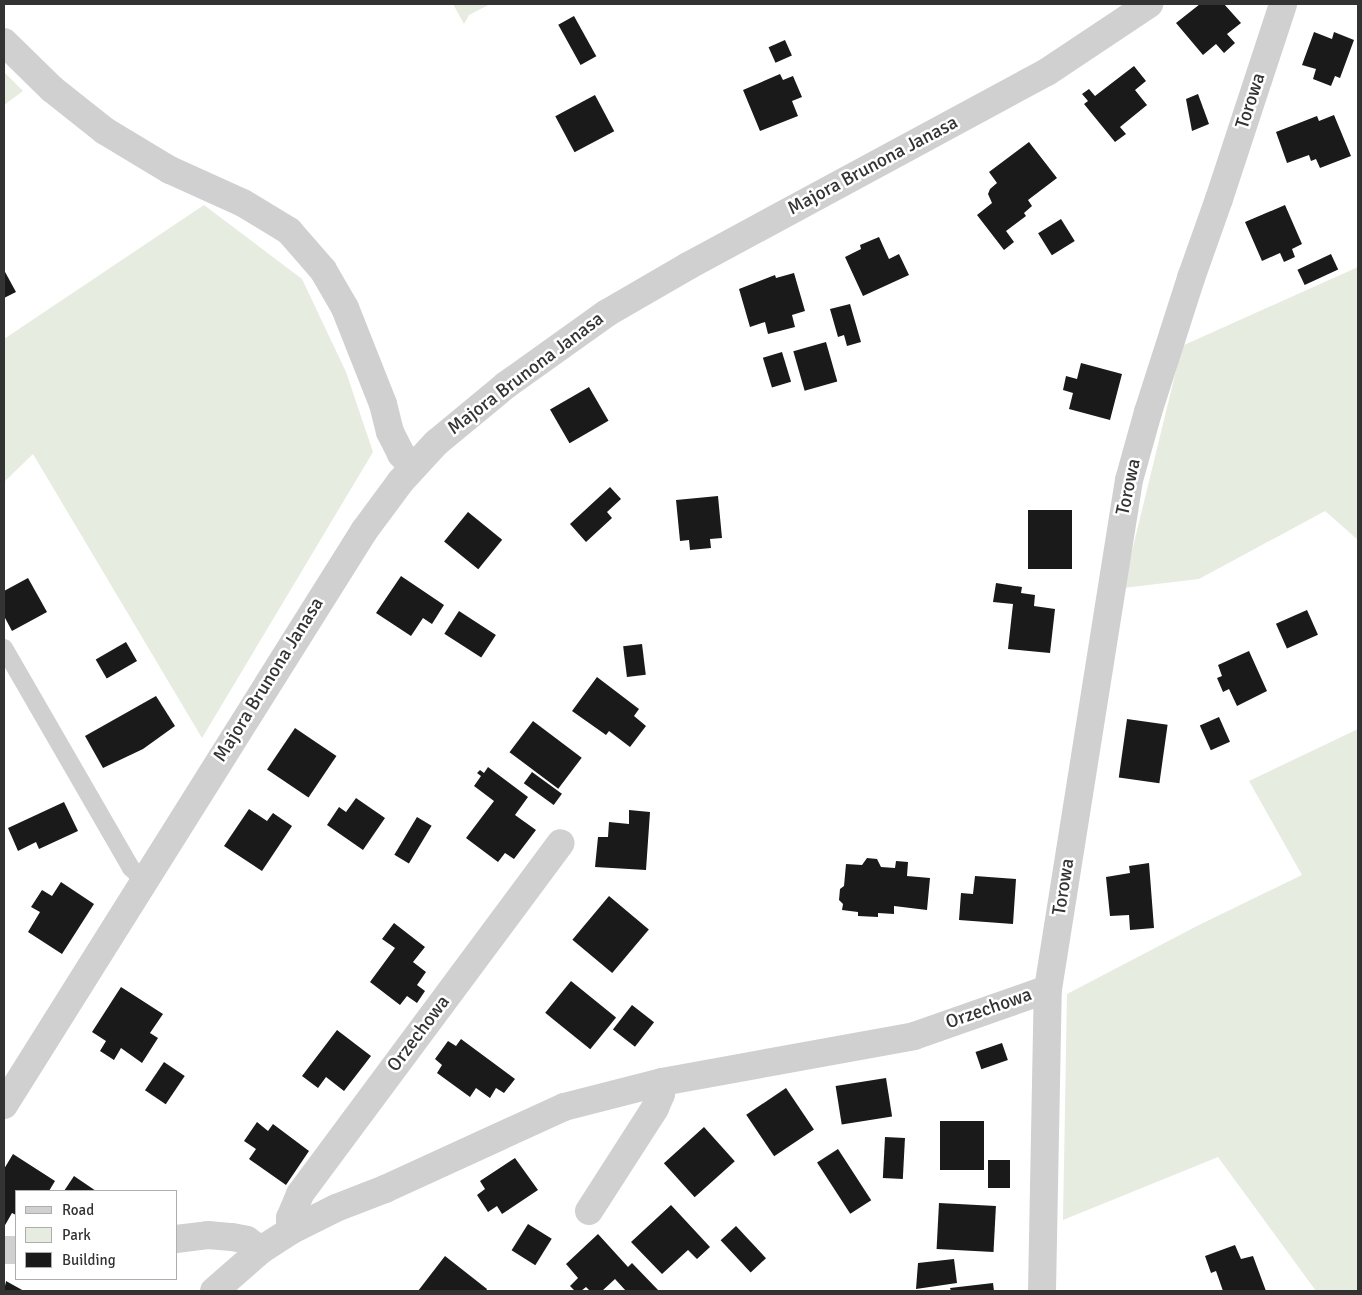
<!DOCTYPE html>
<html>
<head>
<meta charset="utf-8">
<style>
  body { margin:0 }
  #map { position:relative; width:1362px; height:1295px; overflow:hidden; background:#fff; font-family:Signika,sans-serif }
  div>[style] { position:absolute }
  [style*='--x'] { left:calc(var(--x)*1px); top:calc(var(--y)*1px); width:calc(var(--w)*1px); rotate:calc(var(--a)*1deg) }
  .green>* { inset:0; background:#e6ecdf }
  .building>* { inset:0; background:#1a1a1a; transform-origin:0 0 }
  .service>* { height:18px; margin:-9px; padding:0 9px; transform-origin:9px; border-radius:9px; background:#d0d0d0 }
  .minor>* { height:28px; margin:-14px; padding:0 14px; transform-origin:14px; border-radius:14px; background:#d0d0d0 }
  span { translate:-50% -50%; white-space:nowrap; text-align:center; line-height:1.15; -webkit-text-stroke:5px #fff; paint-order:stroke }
  .street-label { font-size:19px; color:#333 }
  .frame { position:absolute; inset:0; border:5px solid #333; pointer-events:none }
  .legend { position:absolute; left:15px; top:1190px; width:162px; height:90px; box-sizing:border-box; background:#fff; border:1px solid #adadad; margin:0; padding:6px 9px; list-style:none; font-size:15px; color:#333 }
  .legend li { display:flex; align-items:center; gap:10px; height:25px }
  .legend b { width:25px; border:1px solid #adadad }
</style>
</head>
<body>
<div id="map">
  <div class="green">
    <div style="clip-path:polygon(453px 4px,490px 4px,469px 15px,464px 24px)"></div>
    <div style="clip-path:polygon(4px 72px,23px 91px,4px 105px)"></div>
    <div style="clip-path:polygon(204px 205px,302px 279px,346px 372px,373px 452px,202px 738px,33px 454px,4px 482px,4px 339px)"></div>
    <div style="clip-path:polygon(1358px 267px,1358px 540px,1325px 511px,1199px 579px,1123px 588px,1182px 346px)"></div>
    <div style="clip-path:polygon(1358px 729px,1358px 1291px,1316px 1291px,1218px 1157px,1063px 1220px,1067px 994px,1199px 925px,1302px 875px,1249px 781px)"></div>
  </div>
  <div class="building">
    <div style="clip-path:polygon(1200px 4px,1224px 4px,1241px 23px,1227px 34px,1235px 43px,1224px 53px,1216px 44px,1203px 55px,1176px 23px)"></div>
    <div style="left:574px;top:16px;width:46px;height:18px;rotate:61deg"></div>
    <div style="clip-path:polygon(1314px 32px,1332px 39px,1334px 32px,1354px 40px,1340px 78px,1335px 76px,1331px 86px,1313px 79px,1316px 69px,1302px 65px)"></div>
    <div style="left:785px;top:40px;width:17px;height:18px;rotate:66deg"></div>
    <div style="clip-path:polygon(1134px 66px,1146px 81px,1135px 90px,1147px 105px,1120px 127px,1126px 134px,1115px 142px,1084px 104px,1088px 101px,1082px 94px,1089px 89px,1095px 96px)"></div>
    <div style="clip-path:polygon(780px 74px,783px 80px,793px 76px,802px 97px,792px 101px,798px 116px,760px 131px,743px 90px)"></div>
    <div style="clip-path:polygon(1198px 94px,1209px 124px,1192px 131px,1186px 99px)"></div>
    <div style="left:595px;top:95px;width:41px;height:45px;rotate:62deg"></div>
    <div style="clip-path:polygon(1334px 115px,1351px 156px,1320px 168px,1316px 159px,1311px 161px,1309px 155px,1287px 163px,1276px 132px,1317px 116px,1319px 121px)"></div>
    <div style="clip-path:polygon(1029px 142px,1057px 178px,1028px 200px,1032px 206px,1024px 213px,1026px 216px,1006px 231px,1014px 242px,1004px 250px,977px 215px,992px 203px,988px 194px,990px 189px,997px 183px,989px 172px)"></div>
    <div style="clip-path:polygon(1285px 205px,1302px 244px,1292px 249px,1295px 257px,1284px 262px,1280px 253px,1262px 261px,1245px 222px)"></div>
    <div style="left:1061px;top:219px;width:26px;height:27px;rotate:58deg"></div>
    <div style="clip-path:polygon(879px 237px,889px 259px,899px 254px,909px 275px,863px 296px,845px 257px,861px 249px,860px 245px)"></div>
    <div style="left:1331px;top:254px;width:17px;height:37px;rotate:65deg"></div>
    <div style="clip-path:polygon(4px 270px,16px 292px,4px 298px)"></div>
    <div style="clip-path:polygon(794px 273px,805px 311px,792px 315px,795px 327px,768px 334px,765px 322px,750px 327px,739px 289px,775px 275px,776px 278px)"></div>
    <div style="clip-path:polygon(850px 304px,861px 342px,847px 346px,844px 335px,838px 337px,830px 309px)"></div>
    <div style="left:826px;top:342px;width:41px;height:34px;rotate:74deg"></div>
    <div style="left:782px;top:352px;width:31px;height:20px;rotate:73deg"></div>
    <div style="clip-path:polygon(1081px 363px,1122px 374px,1110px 420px,1069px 409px,1073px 393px,1063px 390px,1066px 376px,1077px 379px)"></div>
    <div style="left:589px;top:387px;width:39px;height:45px;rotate:60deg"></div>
    <div style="clip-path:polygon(610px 487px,621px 499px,607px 512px,612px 518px,586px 542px,570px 524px)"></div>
    <div style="clip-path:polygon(718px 496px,722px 538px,710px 539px,711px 548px,690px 550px,689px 540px,680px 541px,676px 500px)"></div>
    <div style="left:1028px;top:510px;width:44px;height:59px"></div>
    <div style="left:468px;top:512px;width:44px;height:38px;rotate:39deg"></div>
    <div style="clip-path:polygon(401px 576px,444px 605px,432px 624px,423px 618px,411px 636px,376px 613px)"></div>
    <div style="clip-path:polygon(28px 578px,47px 612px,12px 631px,4px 616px,4px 591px)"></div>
    <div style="clip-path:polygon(996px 583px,1022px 587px,1021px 593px,1035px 595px,1034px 606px,1055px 609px,1050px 653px,1008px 649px,1013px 604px,993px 602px)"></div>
    <div style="left:1307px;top:610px;width:27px;height:34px;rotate:66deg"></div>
    <div style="left:459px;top:611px;width:44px;height:27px;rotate:33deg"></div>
    <div style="left:126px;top:642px;width:22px;height:35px;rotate:60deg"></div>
    <div style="left:642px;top:644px;width:31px;height:19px;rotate:83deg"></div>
    <div style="clip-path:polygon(1249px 651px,1267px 691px,1237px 706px,1229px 689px,1223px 692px,1217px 678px,1222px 676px,1218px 665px)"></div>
    <div style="clip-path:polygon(597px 677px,639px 709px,634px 716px,646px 726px,630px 747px,609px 731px,606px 735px,572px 711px)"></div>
    <div style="clip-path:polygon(156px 696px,175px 726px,143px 749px,103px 768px,85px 736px)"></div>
    <div style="left:1219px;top:717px;width:27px;height:21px;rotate:66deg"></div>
    <div style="left:1127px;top:719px;width:41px;height:59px;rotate:8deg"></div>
    <div style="left:533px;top:721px;width:61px;height:39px;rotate:37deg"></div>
    <div style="left:295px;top:728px;width:50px;height:50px;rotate:34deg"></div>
    <div style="clip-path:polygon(488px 767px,528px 797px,515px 815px,536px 830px,514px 859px,505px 853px,498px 862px,466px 838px,494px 801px,474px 786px,481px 776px,477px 773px,480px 770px,484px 773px)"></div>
    <div style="left:532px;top:772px;width:37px;height:14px;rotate:36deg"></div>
    <div style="clip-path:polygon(356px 798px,385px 818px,363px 850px,327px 825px,339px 807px,346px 812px)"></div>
    <div style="clip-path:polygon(64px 802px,78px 831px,39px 849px,36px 842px,18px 851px,8px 828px)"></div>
    <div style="clip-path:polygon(249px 809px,267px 821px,273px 813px,292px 826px,262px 871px,224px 846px)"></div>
    <div style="clip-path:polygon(629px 810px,650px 812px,646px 870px,595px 867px,598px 837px,608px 837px,609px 822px,629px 824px)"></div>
    <div style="left:417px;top:817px;width:17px;height:44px;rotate:31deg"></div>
    <div style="clip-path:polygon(867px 858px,877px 859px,881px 867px,895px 868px,896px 861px,908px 862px,907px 876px,930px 878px,927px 910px,894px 906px,894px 914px,878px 913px,878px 917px,858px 916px,858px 912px,842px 910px,843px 904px,839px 900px,840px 889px,844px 886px,846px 864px,862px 865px)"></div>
    <div style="clip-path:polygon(1149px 863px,1154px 928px,1130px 930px,1129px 915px,1110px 916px,1106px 877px,1130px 873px,1129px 866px)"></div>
    <div style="clip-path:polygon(975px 876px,1016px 879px,1013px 924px,959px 920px,961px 893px,973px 894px)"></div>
    <div style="clip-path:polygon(61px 882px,94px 904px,62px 954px,28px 932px,40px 912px,31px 907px,42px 890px,52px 896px)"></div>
    <div style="left:609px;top:896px;width:52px;height:57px;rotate:40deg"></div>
    <div style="clip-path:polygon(394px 923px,425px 947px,413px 962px,426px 972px,417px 985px,425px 991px,417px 1003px,407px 996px,400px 1005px,370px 982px,395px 948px,382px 939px)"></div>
    <div style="left:571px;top:981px;width:58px;height:41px;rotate:39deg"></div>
    <div style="clip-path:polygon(121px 987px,163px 1014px,150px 1033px,158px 1038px,142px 1063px,121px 1048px,114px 1060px,100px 1051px,106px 1041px,92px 1032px)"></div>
    <div style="left:632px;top:1005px;width:28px;height:31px;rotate:38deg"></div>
    <div style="clip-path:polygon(337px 1030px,371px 1056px,344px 1091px,326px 1077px,318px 1088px,302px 1076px)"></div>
    <div style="clip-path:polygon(461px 1039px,515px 1079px,504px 1093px,496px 1088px,490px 1098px,476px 1088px,470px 1097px,437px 1073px,442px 1065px,435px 1059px,448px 1041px,456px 1046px)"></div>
    <div style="left:1002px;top:1043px;width:18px;height:28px;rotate:71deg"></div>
    <div style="left:164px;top:1062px;width:25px;height:34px;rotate:34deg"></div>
    <div style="left:886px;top:1078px;width:39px;height:51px;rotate:81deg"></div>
    <div style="left:786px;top:1088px;width:50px;height:48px;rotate:56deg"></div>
    <div style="left:940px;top:1121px;width:44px;height:49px"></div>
    <div style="clip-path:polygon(257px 1122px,268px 1131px,273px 1124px,309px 1151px,286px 1185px,249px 1159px,256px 1149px,244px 1141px)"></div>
    <div style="left:704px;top:1127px;width:46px;height:54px;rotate:48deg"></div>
    <div style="left:885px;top:1137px;width:20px;height:41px;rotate:3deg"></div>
    <div style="left:838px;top:1149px;width:61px;height:25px;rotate:57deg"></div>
    <div style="clip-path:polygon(13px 1154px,55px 1181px,49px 1191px,16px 1191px,16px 1215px,12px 1213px,4px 1227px,4px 1169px)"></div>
    <div style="clip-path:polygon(515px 1158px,538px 1190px,502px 1214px,497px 1206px,488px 1212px,477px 1195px,485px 1189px,480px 1181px)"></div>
    <div style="left:988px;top:1160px;width:22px;height:28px"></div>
    <div style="clip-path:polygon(74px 1176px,96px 1191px,64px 1191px)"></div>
    <div style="left:939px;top:1203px;width:57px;height:46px;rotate:3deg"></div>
    <div style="clip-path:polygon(671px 1205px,710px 1247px,697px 1259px,688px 1250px,662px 1274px,631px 1242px)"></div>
    <div style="left:528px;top:1224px;width:28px;height:31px;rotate:32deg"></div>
    <div style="left:736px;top:1226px;width:44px;height:21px;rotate:47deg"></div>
    <div style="clip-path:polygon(598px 1234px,628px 1267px,632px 1263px,659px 1291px,626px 1291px,615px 1279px,602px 1291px,590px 1291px,586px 1287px,581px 1291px,575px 1291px,570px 1286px,578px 1278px,566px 1264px)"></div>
    <div style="clip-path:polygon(1235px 1245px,1241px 1259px,1253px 1256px,1266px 1291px,1223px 1291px,1216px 1271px,1211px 1273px,1205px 1256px)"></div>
    <div style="clip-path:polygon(445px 1256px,487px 1289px,486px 1291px,418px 1291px)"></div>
    <div style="clip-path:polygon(954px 1259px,957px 1283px,916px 1289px,918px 1263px)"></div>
    <div style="clip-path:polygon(6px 1281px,24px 1291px,4px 1291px)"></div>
    <div style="clip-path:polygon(993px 1283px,994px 1291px,951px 1291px,950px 1288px)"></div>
  </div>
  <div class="service">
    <div style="--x:4;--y:648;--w:254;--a:60"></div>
    <div style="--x:131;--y:868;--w:18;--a:43"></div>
  </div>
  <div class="minor">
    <div style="--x:4;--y:42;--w:67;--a:44.4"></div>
    <div style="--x:52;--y:89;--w:68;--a:38.4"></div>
    <div style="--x:105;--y:131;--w:76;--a:31"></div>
    <div style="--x:170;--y:170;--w:80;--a:24.3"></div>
    <div style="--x:243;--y:203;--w:54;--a:31.3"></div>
    <div style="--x:289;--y:231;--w:52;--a:48.9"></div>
    <div style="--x:323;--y:270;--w:44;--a:59.9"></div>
    <div style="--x:345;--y:308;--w:103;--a:68.4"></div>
    <div style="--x:383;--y:404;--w:29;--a:76"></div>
    <div style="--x:390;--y:432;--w:25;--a:63"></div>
    <div style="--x:401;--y:454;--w:18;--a:47"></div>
    <div style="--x:4;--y:1105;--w:678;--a:-57.9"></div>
    <div style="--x:364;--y:531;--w:62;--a:-53.5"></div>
    <div style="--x:401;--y:481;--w:52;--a:-47.4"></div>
    <div style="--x:436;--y:443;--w:91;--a:-39.6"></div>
    <div style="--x:506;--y:385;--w:124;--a:-35.5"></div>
    <div style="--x:607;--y:313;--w:94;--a:-30.1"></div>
    <div style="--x:688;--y:266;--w:408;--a:-28.4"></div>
    <div style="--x:1047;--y:72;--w:123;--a:-33.7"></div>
    <div style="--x:589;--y:1211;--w:122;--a:-57.3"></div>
    <div style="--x:655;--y:1108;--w:15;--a:-67"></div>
    <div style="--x:661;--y:1094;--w:12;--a:-85"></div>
    <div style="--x:290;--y:1231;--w:13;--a:-90"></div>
    <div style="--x:290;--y:1218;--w:26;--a:-67"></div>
    <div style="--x:300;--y:1194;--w:437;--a:-53.4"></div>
    <div style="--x:176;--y:1239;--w:32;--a:-7"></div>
    <div style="--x:208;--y:1235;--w:24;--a:5"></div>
    <div style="--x:232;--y:1237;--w:15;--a:11"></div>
    <div style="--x:247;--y:1240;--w:17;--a:36"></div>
    <div style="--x:4;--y:1250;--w:12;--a:0"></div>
    <div style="--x:214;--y:1291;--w:62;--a:-41.1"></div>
    <div style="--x:261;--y:1250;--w:35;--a:-33"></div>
    <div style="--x:290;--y:1231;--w:51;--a:-26.6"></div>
    <div style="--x:336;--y:1208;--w:53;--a:-21.2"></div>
    <div style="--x:385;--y:1189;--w:197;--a:-24.6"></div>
    <div style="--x:564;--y:1107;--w:101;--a:-14.3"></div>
    <div style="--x:662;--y:1082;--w:256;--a:-10.3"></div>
    <div style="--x:914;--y:1036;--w:142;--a:-19.3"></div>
    <div style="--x:1042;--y:1291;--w:302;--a:-88.9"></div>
    <div style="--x:1048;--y:989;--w:515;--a:-80.96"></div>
    <div style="--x:1129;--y:480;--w:71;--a:-74.4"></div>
    <div style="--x:1148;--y:412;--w:141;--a:-72.2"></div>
    <div style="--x:1191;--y:278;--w:84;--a:-70.5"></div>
    <div style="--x:1219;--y:199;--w:205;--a:-71.8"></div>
  </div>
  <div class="street-label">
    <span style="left:1251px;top:101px;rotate:-72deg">Torowa</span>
    <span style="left:873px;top:166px;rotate:-28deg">Majora Brunona Janasa</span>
    <span style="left:526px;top:374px;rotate:-37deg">Majora Brunona Janasa</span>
    <span style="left:1129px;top:487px;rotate:-78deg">Torowa</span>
    <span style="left:269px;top:680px;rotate:-58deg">Majora Brunona Janasa</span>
    <span style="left:1064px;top:887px;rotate:-81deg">Torowa</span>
    <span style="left:989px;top:1009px;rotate:-19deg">Orzechowa</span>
    <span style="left:419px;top:1034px;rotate:-53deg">Orzechowa</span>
  </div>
  <div class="frame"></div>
  <ul class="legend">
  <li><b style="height:6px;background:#d0d0d0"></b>Road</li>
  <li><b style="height:14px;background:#e6ecdf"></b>Park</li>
  <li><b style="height:14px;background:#1a1a1a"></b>Building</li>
  </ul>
</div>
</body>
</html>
